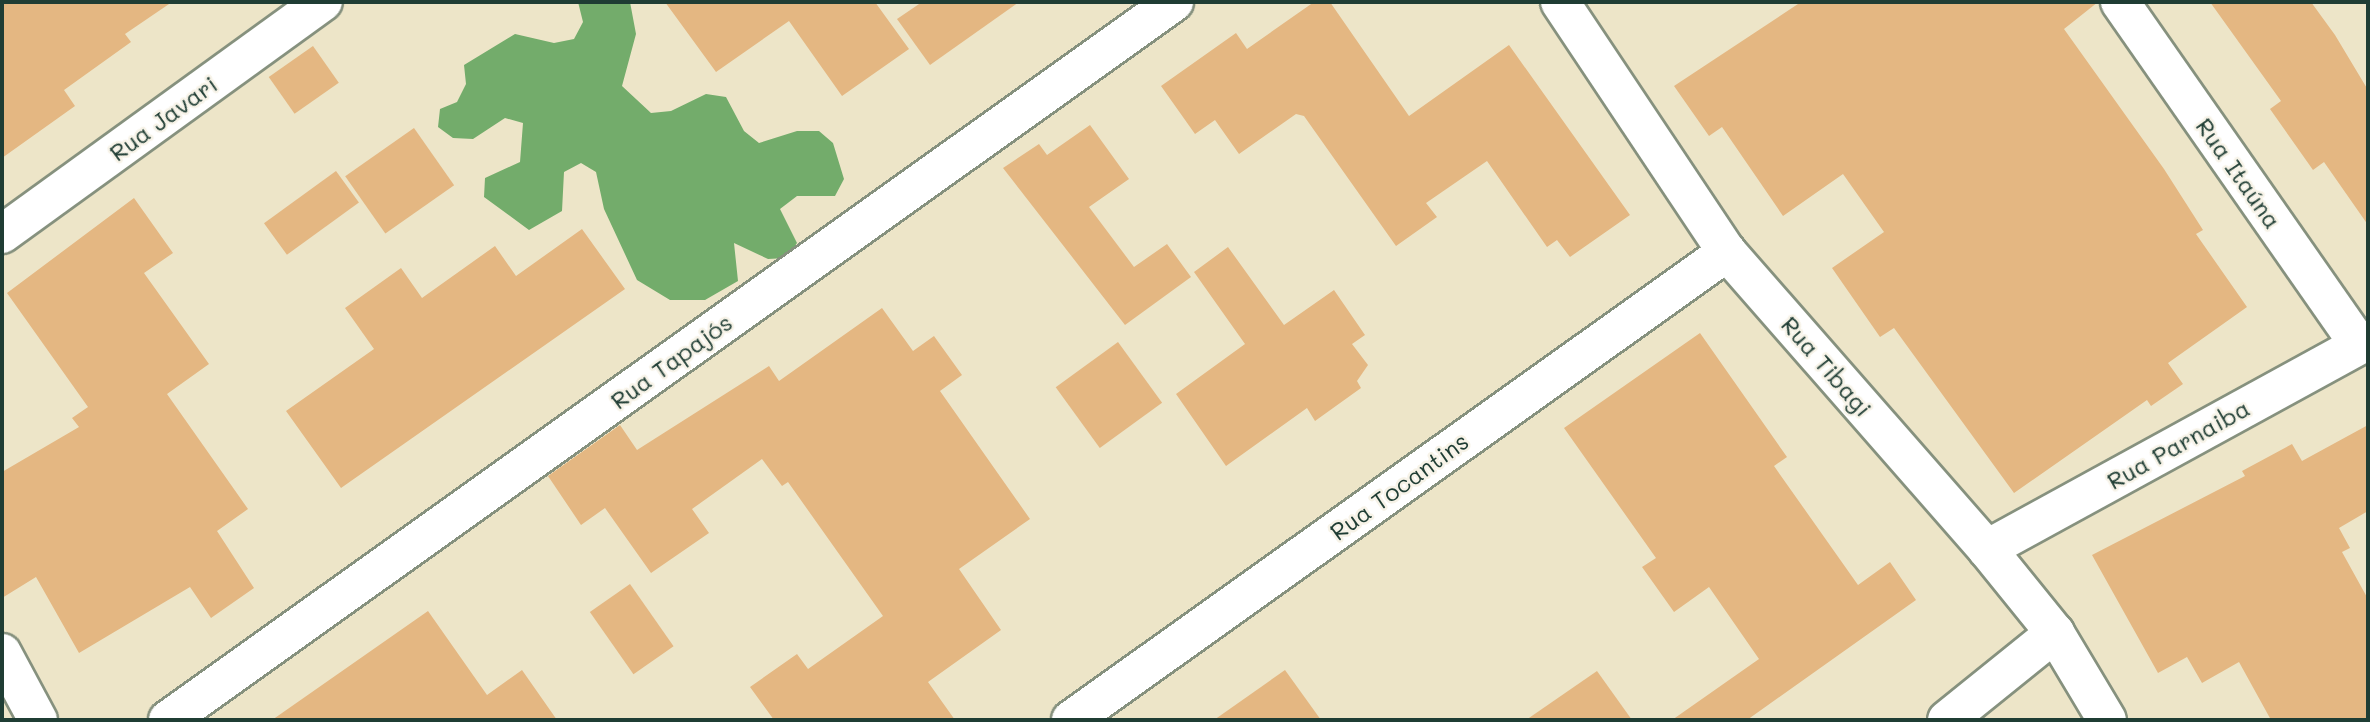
<!DOCTYPE html>
<html>
<head>
<meta charset="utf-8">
<style>
  body { margin:0 }
  #map { position:relative; width:2370px; height:722px; overflow:hidden; background:#ede5c8; font-family:Mali,sans-serif }
  div>[style] { position:absolute }
  [style*='--x'] { left:calc(var(--x)*1px); top:calc(var(--y)*1px); width:calc(var(--w)*1px); rotate:calc(var(--a)*1deg) }
  .forest>* { inset:0; background:#73ac6b }
  .building>* { inset:0; background:#e4b782; transform-origin:0 0 }
  .roads { filter:drop-shadow(2px 0 #86917e) drop-shadow(-2px 0 #86917e) drop-shadow(0 2px #86917e) drop-shadow(0 -2px #86917e) }
  .minor>* { height:38px; margin:-19px; padding:0 19px; transform-origin:19px; border-radius:19px; background:#fff }
  span { translate:-50% -50%; white-space:nowrap; text-align:center; line-height:1.15; -webkit-text-stroke:5px #f7f3e8; paint-order:stroke }
  .street-label { font-size:24px; color:#1f3d34 }
  .frame { position:absolute; inset:0; border:4px solid #1f3d34; pointer-events:none }
</style>
</head>
<body>
<div id="map">
  <div class="forest">
    <div style="clip-path:polygon(578px 2px,630px 2px,636px 34px,622px 86px,651px 113px,671px 111px,706px 94px,726px 97px,744px 131px,759px 143px,797px 131px,819px 131px,833px 143px,844px 179px,835px 196px,797px 196px,780px 209px,797px 243px,786px 258px,768px 259px,734px 243px,738px 281px,705px 300px,670px 300px,637px 280px,604px 209px,596px 172px,581px 163px,564px 172px,562px 211px,529px 230px,484px 197px,485px 178px,520px 162px,523px 123px,505px 118px,473px 139px,453px 138px,438px 127px,440px 109px,457px 102px,466px 84px,464px 65px,515px 34px,554px 43px,574px 39px,583px 22px)"></div>
  </div>
  <div class="building">
    <div style="clip-path:polygon(2px 2px,172px 2px,125px 34px,131px 42px,64px 90px,75px 106px,2px 158px)"></div>
    <div style="clip-path:polygon(665px 2px,875px 2px,909px 49px,842px 96px,789px 21px,716px 72px)"></div>
    <div style="clip-path:polygon(922px 2px,1019px 2px,930px 65px,897px 19px)"></div>
    <div style="clip-path:polygon(1314px 2px,1330px 2px,1409px 116px,1509px 45px,1630px 215px,1570px 257px,1557px 240px,1547px 247px,1487px 161px,1426px 203px,1437px 217px,1396px 246px,1304px 116px,1296px 114px,1239px 154px,1215px 120px,1195px 134px,1161px 86px,1236px 33px,1247px 49px)"></div>
    <div style="clip-path:polygon(1801px 2px,2098px 2px,2064px 29px,2164px 169px,2203px 230px,2196px 234px,2247px 307px,2168px 363px,2183px 384px,2151px 406px,2147px 400px,2014px 493px,1894px 328px,1880px 337px,1832px 268px,1884px 232px,1843px 174px,1783px 216px,1722px 127px,1709px 136px,1674px 86px)"></div>
    <div style="clip-path:polygon(2210px 2px,2311px 2px,2335px 35px,2368px 90px,2368px 225px,2324px 162px,2313px 170px,2270px 109px,2281px 101px)"></div>
    <div style="left:313px;top:46px;width:45px;height:54px;rotate:55deg"></div>
    <div style="clip-path:polygon(1090px 125px,1129px 179px,1089px 207px,1134px 267px,1167px 244px,1191px 277px,1125px 325px,1003px 168px,1039px 144px,1047px 155px)"></div>
    <div style="left:414px;top:128px;width:70px;height:84px;rotate:55deg"></div>
    <div style="left:336px;top:171px;width:39px;height:89px;rotate:54deg"></div>
    <div style="clip-path:polygon(134px 198px,173px 253px,144px 273px,209px 364px,167px 394px,248px 509px,217px 531px,254px 588px,211px 618px,190px 587px,79px 653px,36px 577px,2px 598px,2px 472px,79px 427px,72px 418px,88px 407px,7px 293px)"></div>
    <div style="clip-path:polygon(582px 229px,625px 289px,341px 488px,286px 411px,374px 349px,345px 308px,401px 268px,422px 298px,495px 246px,516px 276px)"></div>
    <div style="clip-path:polygon(1228px 247px,1284px 325px,1334px 290px,1365px 335px,1352px 344px,1368px 365px,1357px 381px,1361px 388px,1315px 421px,1307px 408px,1226px 466px,1176px 394px,1245px 344px,1194px 272px)"></div>
    <div style="clip-path:polygon(882px 308px,913px 351px,934px 336px,962px 375px,940px 391px,1030px 519px,959px 569px,1001px 630px,928px 682px,955px 720px,774px 720px,750px 687px,797px 654px,808px 669px,883px 616px,788px 482px,782px 486px,762px 459px,692px 509px,709px 533px,651px 573px,605px 508px,581px 525px,548px 476px,620px 425px,637px 450px,769px 366px,779px 381px)"></div>
    <div style="clip-path:polygon(1700px 333px,1787px 457px,1774px 466px,1858px 585px,1890px 562px,1916px 600px,1747px 720px,1672px 720px,1759px 659px,1709px 587px,1674px 612px,1642px 567px,1656px 558px,1564px 428px)"></div>
    <div style="left:1118px;top:342px;width:75px;height:77px;rotate:54deg"></div>
    <div style="clip-path:polygon(2368px 425px,2368px 511px,2339px 528px,2350px 548px,2342px 552px,2368px 599px,2368px 720px,2271px 720px,2239px 662px,2202px 683px,2187px 657px,2158px 673px,2092px 555px,2245px 476px,2242px 471px,2292px 444px,2302px 461px)"></div>
    <div style="left:630px;top:584px;width:76px;height:49px;rotate:55deg"></div>
    <div style="clip-path:polygon(428px 611px,487px 695px,522px 670px,557px 720px,272px 720px)"></div>
    <div style="clip-path:polygon(1285px 670px,1321px 720px,1214px 720px)"></div>
    <div style="clip-path:polygon(1597px 671px,1632px 720px,1526px 720px)"></div>
  </div>
  <div class="roads">
    <div class="minor">
      <div style="--x:1560;--y:2;--w:301;--a:56.3"></div>
      <div style="--x:1727;--y:252;--w:395;--a:48.8"></div>
      <div style="--x:1987;--y:549;--w:108;--a:51"></div>
      <div style="--x:2055;--y:633;--w:101;--a:59.1"></div>
      <div style="--x:2120;--y:2;--w:417;--a:55.1"></div>
      <div style="--x:2;--y:234;--w:396;--a:-35.9"></div>
      <div style="--x:1987;--y:549;--w:435;--a:-28.7"></div>
      <div style="--x:2;--y:653;--w:76;--a:61.8"></div>
      <div style="--x:168;--y:720;--w:1236;--a:-35.52"></div>
      <div style="--x:1071;--y:720;--w:806;--a:-35.5"></div>
      <div style="--x:1947;--y:720;--w:139;--a:-38.9"></div>
    </div>
  </div>
  <div class="street-label">
    <span style="left:163px;top:118px;rotate:-36deg">Rua Javari</span>
    <span style="left:2239px;top:173px;rotate:55deg">Rua Itaúna</span>
    <span style="left:671px;top:361px;rotate:-36deg">Rua Tapajós</span>
    <span style="left:1827px;top:366px;rotate:49deg">Rua Tibagi</span>
    <span style="left:2178px;top:444px;rotate:-29deg">Rua Parnaiba</span>
    <span style="left:1399px;top:486px;rotate:-36deg">Rua Tocantins</span>
  </div>
  <div class="frame"></div>
</div>
</body>
</html>
